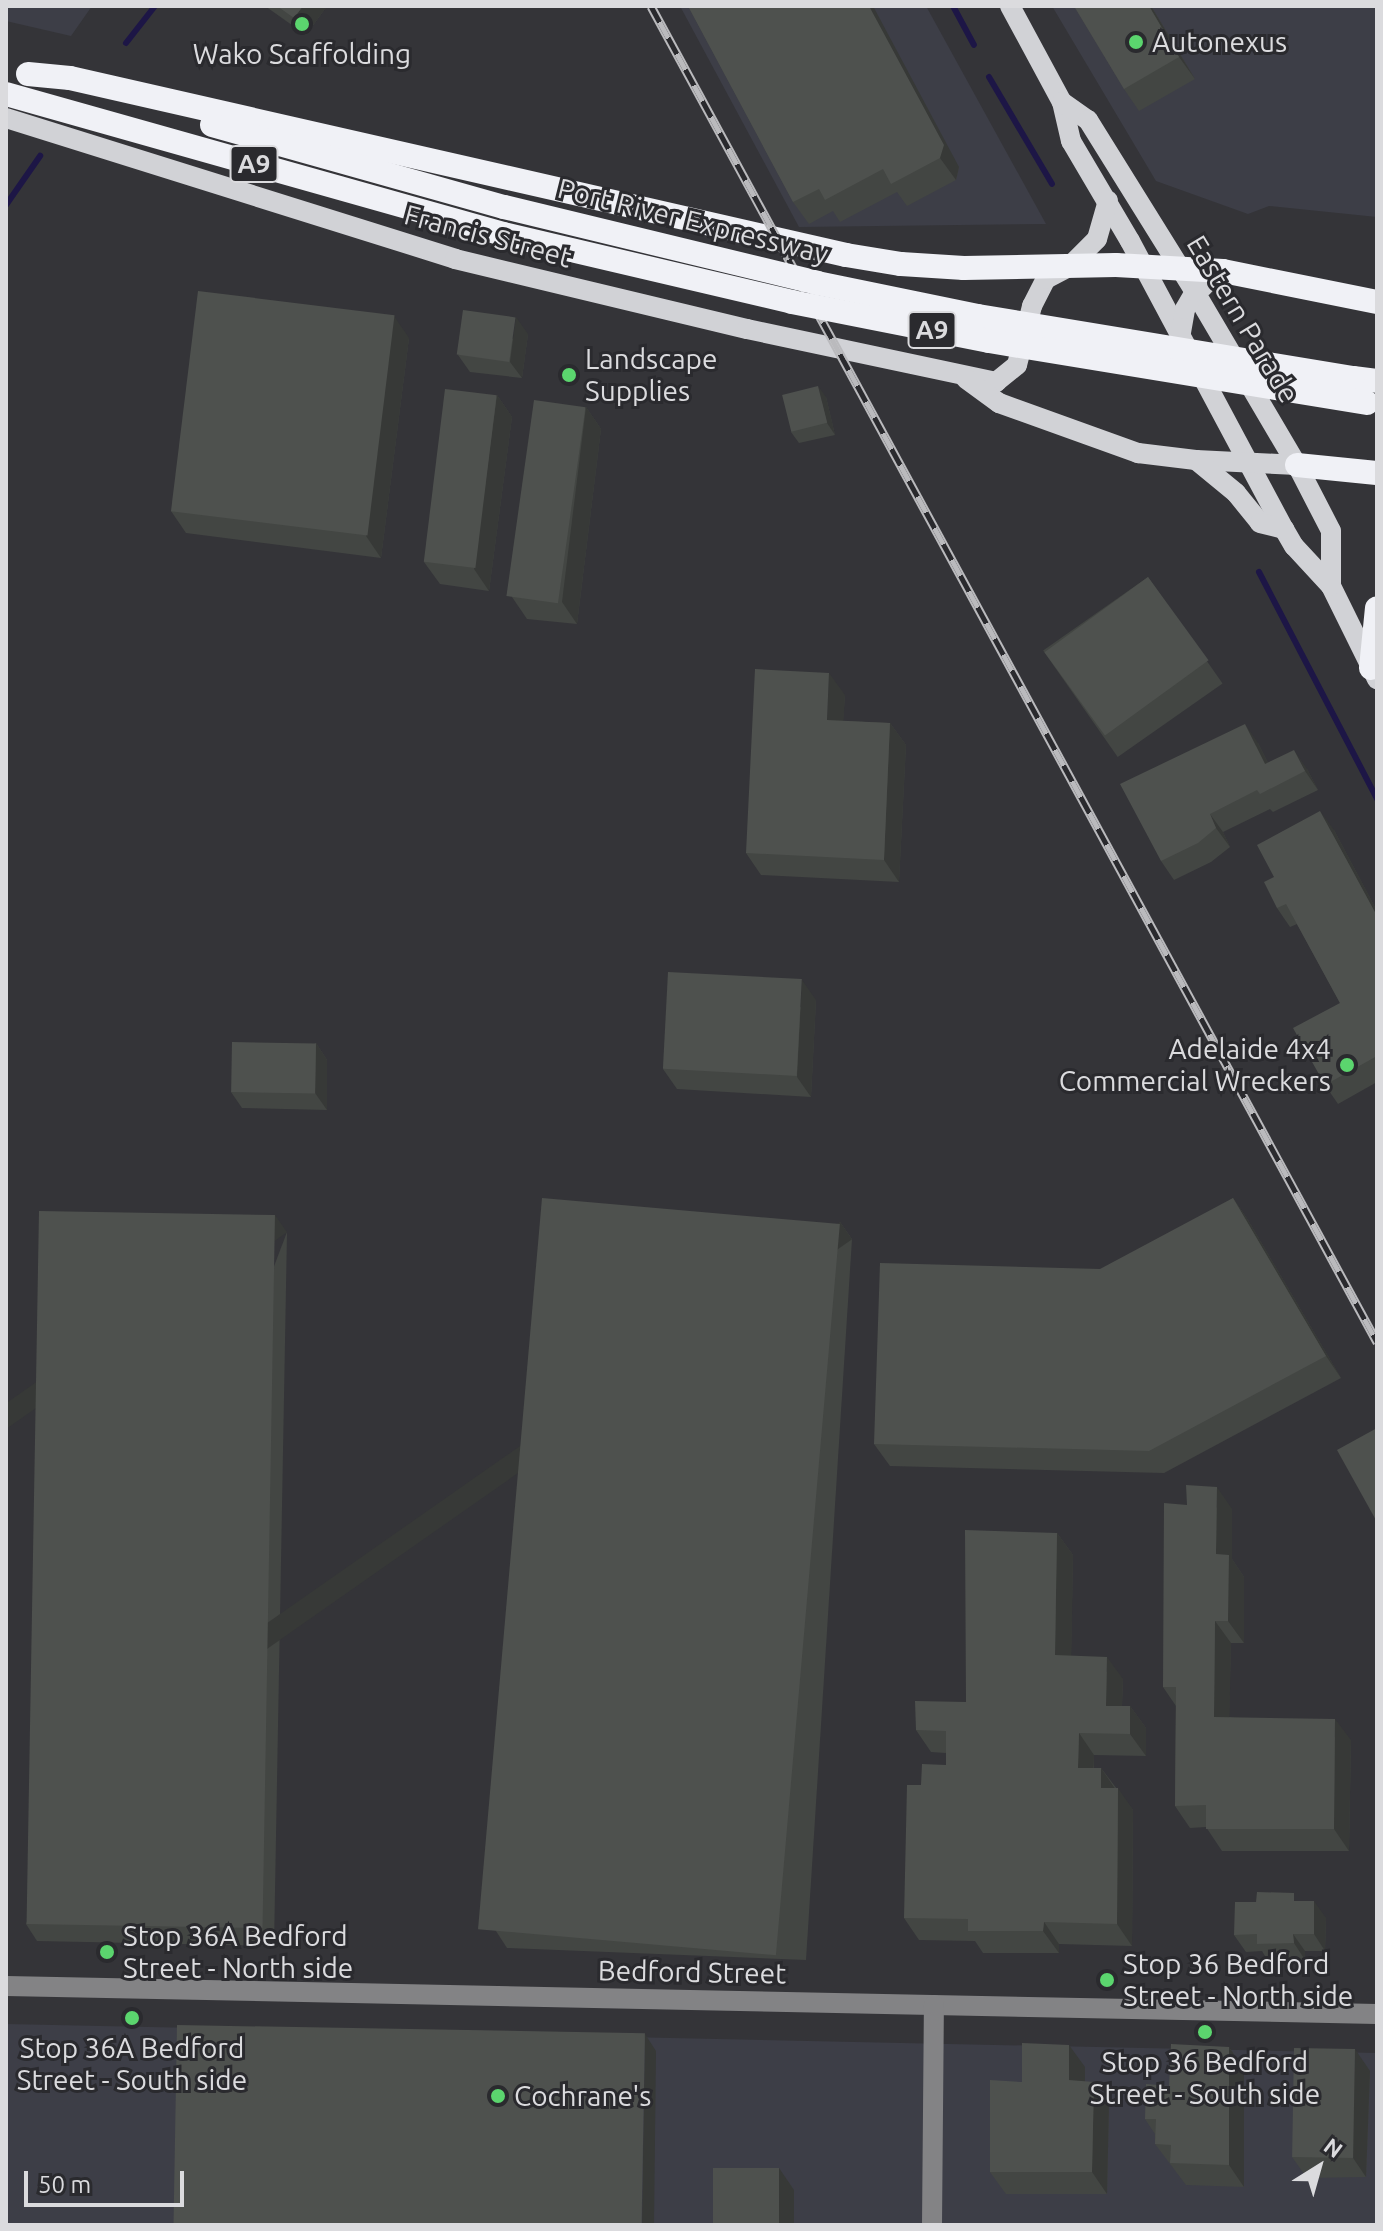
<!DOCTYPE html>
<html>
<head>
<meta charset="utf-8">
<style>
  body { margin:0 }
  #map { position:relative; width:1383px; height:2231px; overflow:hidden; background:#343438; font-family:Ubuntu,sans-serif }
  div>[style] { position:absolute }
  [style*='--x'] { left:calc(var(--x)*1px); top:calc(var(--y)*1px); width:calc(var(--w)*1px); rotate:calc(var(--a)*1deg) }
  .built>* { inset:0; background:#3d3e47 }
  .stream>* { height:6px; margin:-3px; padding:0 3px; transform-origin:3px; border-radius:3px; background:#1d1646 }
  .minor>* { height:20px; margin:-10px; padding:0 10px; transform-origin:10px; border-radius:10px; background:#838385 }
  .major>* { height:20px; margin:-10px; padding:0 10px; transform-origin:10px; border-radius:10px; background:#d1d2d6 }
  .highway>* { height:24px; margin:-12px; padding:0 12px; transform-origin:12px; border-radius:12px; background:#f0f1f6 }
  .rail>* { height:9px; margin-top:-4.5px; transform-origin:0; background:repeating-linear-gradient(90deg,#2a2a2e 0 18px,#bababd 0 36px); box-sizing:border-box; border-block:2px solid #bababd }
  .highway-bridge>* { height:24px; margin:-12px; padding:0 12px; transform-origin:12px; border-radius:12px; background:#f0f1f6 }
  .wall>* { inset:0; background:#434643; transform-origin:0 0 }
  .shaded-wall>* { inset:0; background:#373937; transform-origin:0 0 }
  .building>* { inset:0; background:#4e514e; transform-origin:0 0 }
  .dots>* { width:22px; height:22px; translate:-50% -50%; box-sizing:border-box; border:4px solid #2a2a2e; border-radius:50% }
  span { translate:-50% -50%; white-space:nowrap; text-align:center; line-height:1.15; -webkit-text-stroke:6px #2a2a2e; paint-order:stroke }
  .shield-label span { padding:2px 6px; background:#2a2a2e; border:2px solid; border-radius:6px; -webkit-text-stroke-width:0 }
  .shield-label { font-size:26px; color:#dbdbde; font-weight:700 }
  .poi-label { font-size:28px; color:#dbdbde }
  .left { translate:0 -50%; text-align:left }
  .right { translate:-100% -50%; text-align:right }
  .street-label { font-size:28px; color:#dbdbde }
  .frame { position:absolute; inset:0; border:8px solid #dbdbde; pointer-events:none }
  .north { position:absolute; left:1279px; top:2127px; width:80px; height:80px; -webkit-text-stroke:6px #2a2a2e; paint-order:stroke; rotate:37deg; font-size:22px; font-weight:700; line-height:32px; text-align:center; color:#dbdbde }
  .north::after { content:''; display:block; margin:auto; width:28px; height:36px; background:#dbdbde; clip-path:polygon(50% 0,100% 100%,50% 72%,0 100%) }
  .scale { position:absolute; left:24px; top:2171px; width:160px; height:36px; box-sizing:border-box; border:4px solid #dbdbde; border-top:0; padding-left:10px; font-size:24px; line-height:28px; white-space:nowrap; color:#dbdbde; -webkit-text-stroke:6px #2a2a2e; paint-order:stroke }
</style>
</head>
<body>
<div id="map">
  <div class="built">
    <div style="clip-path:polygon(6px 6px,92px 6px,71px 36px,6px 21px)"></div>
    <div style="clip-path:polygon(680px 6px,926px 6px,1046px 224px,799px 227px)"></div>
    <div style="clip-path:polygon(1052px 6px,1377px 6px,1377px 217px,1269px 206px,1248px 214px,1156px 181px)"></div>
    <div style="clip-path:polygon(6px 2024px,1377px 2053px,1377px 2225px,6px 2225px)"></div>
  </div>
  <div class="stream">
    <div style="--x:953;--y:6;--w:44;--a:61.7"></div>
    <div style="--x:126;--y:43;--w:47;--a:-51.9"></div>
    <div style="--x:989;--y:77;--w:124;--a:59.5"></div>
    <div style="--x:6;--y:205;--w:60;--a:-55.2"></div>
    <div style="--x:1259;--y:572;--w:256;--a:62.5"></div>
  </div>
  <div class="minor">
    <div style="--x:6;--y:1986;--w:1371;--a:1.17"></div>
    <div style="--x:932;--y:2225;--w:220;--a:-89.5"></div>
  </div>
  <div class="major">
    <div style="--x:1010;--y:6;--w:109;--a:61.6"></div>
    <div style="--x:1062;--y:102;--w:40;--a:77"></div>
    <div style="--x:1071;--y:141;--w:116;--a:59.5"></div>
    <div style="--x:1130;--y:241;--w:327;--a:61.9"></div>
    <div style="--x:1284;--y:529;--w:20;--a:60"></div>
    <div style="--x:1294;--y:546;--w:54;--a:47.2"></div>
    <div style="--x:1331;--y:586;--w:104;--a:63.7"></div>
    <div style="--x:1062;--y:102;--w:32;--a:35"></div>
    <div style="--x:1088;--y:120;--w:203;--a:58.1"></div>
    <div style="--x:1195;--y:292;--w:201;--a:59.5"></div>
    <div style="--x:1297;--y:465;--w:74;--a:62.7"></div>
    <div style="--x:1331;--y:531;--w:55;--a:90"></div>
    <div style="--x:6;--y:118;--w:471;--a:17.4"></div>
    <div style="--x:455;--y:259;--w:300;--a:13.5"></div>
    <div style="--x:747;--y:329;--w:255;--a:12"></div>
    <div style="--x:996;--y:382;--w:27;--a:-39"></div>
    <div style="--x:1017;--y:365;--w:61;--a:-75.7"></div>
    <div style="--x:1032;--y:306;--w:30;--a:-63"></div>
    <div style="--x:1046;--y:279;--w:27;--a:-28"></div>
    <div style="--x:1070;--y:266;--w:38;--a:-45"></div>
    <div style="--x:1097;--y:239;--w:40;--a:-74"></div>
    <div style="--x:1180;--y:338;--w:29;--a:-80"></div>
    <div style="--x:1185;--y:309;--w:20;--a:-60"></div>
    <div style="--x:1195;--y:292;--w:11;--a:-34"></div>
    <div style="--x:966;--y:379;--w:41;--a:36"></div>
    <div style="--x:999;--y:403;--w:148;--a:19.8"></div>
    <div style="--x:1138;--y:453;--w:58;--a:6.9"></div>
    <div style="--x:1196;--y:460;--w:101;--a:2.8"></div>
    <div style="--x:1196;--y:460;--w:52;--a:39.5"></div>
    <div style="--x:1236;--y:493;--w:38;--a:51"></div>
    <div style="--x:1260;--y:523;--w:25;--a:14"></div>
  </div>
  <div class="highway">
    <div style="--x:28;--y:74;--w:42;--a:5.4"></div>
    <div style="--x:70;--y:78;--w:796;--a:12.85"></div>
    <div style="--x:846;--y:255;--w:56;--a:9.3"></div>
    <div style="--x:901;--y:264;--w:63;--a:3.6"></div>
    <div style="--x:964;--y:268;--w:152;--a:-1.1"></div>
    <div style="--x:1116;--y:265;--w:107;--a:3.2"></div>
    <div style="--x:1223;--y:271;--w:157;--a:11.4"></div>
    <div style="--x:6;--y:94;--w:516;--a:15.73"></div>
    <div style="--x:212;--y:125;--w:303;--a:15.7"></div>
    <div style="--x:1353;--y:378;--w:24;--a:7"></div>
    <div style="--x:1297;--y:465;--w:80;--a:5.7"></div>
    <div style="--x:1371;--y:668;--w:60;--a:-84.3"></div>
  </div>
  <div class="rail">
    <div style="--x:651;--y:6;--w:1521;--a:61.48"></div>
  </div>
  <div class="highway-bridge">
    <div style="--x:504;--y:207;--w:322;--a:13.6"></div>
    <div style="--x:817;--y:283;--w:164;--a:11.6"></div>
    <div style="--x:978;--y:316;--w:380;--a:9.4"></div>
    <div style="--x:503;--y:234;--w:297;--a:13.2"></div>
    <div style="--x:792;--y:302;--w:201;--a:11.2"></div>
    <div style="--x:989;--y:341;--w:383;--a:9.3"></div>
  </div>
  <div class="wall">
    <div style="clip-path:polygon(265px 6px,327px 6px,306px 35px)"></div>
    <div style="clip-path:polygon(688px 6px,959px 167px,956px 180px,907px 206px,897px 192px,840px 222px,833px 211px,809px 224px,793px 202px)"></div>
    <div style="clip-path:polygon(1074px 6px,1151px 6px,1195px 79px,1139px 111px,1124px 89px)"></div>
    <div style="clip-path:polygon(528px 334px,522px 378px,470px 372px,458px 355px)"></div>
    <div style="clip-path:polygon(409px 338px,381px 558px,186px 533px,171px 511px)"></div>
    <div style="clip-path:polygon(497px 395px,512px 417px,489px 591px,440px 584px,424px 562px)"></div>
    <div style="clip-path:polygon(826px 397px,835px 435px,799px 443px,791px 432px)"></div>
    <div style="clip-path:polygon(586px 407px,601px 429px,577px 624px,527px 619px,512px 597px)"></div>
    <div style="left:1148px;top:577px;width:130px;height:128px;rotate:55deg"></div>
    <div style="clip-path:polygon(845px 695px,843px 721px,890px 723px,906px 745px,899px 882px,761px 875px,746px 853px)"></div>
    <div style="clip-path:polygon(1258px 743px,1268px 763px,1307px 769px,1318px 790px,1273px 812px,1270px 809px,1223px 832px,1230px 847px,1211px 862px,1174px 880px,1161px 861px)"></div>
    <div style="clip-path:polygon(1334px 830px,1377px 911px,1377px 1082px,1338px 1104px,1325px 1085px,1340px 1003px,1297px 924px,1290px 927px,1277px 908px,1274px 877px)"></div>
    <div style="clip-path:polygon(816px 1000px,811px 1097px,677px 1089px,663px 1069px)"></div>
    <div style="clip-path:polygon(316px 1043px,327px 1060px,327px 1110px,242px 1108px,231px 1092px)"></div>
    <div style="clip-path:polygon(1233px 1198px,1248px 1220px,1341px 1378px,1164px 1473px,890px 1466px,874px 1444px)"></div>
    <div style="clip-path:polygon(840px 1222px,852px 1239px,806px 1960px,507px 1948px,496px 1931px)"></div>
    <div style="clip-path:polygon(287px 1232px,274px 1946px,37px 1941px,26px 1924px)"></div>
    <div style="clip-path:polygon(1187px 1505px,1232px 1509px,1232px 1559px,1244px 1577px,1244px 1643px,1231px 1643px,1229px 1717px,1351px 1740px,1349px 1851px,1222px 1851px,1206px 1827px,1190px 1828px,1175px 1806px,1176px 1706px,1163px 1687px)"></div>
    <div style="clip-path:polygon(1057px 1533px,1073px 1555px,1071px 1656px,1123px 1679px,1122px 1706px,1130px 1706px,1146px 1728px,1146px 1756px,1094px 1755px,1094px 1768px,1101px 1768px,1133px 1810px,1132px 1946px,1059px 1944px,1059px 1953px,983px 1953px,975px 1941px,919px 1940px,904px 1918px,921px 1785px,946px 1765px,946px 1753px,931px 1752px,916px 1730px,966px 1702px)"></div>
    <div style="clip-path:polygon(1300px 1901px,1326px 1918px,1325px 1951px,1305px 1951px,1305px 1960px,1268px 1961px,1262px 1951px,1246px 1952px,1234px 1935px,1256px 1902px)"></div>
    <div style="clip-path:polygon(1229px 2047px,1244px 2069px,1244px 2187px,1186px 2185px,1155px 2144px,1155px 2134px,1145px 2119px,1169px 2086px)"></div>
    <div style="clip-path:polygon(1085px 2067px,1085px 2082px,1094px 2082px,1109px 2104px,1107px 2194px,1006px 2194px,990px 2172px,1022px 2082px)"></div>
    <div style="clip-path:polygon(1370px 2071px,1366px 2177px,1307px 2178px,1292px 2157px)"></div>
  </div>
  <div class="shaded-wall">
    <div style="clip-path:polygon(303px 6px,327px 6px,306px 35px,294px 18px)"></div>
    <div style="clip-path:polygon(869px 6px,873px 6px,959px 167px,956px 180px,940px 158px)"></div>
    <div style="clip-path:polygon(1149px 6px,1151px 6px,1195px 79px,1179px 57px)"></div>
    <div style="clip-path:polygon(394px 316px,409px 338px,381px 558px,366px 536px)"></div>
    <div style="clip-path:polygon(516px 317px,528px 334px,522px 378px,510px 362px)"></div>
    <div style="clip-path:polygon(818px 386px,826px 397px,835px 435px,827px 423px)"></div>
    <div style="clip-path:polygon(497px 395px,512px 417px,489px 591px,474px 569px)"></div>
    <div style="clip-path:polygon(586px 407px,601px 429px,577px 624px,562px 602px)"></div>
    <div style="clip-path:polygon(829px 673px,845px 695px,842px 742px,827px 720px)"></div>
    <div style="clip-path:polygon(890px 723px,906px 745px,899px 882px,884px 860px)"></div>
    <div style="clip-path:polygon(1245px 724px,1258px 743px,1278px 783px,1265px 764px)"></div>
    <div style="clip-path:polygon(1294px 750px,1307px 769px,1318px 790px,1305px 771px)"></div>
    <div style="clip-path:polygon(1320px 811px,1334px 830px,1377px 911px,1377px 916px)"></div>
    <div style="clip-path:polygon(1210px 814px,1223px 832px,1230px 847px,1216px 828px)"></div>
    <div style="clip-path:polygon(802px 980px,816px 1000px,811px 1097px,797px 1077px)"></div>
    <div style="clip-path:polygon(316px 1043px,327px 1060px,327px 1110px,315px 1093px)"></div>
    <div style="clip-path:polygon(1233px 1198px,1248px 1220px,1341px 1378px,1326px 1356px)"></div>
    <div style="left:275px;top:1215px;width:21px;height:714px;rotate:55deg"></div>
    <div style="left:840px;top:1222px;width:21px;height:723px;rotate:55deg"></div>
    <div style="clip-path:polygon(1217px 1487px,1232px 1509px,1232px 1559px,1244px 1577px,1244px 1643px,1228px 1621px,1216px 1554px)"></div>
    <div style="clip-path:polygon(1057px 1533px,1073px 1555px,1071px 1677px,1055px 1655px)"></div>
    <div style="clip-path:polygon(1215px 1621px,1231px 1643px,1229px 1739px,1214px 1717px)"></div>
    <div style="clip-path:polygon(1107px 1657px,1123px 1679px,1121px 1728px,1106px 1706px)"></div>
    <div style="clip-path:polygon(1130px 1706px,1146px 1728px,1146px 1756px,1130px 1734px)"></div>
    <div style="clip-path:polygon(1335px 1719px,1351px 1740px,1349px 1851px,1334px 1829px)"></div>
    <div style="clip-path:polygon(1079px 1733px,1094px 1755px,1093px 1789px,1078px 1768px)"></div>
    <div style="clip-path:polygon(1101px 1768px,1116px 1790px,1101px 1788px)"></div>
    <div style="clip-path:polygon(1118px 1788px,1133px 1810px,1132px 1946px,1117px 1924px)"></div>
    <div style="clip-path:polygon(1314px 1901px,1326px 1918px,1325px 1951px,1314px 1934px)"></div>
    <div style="clip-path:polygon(1044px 1922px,1059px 1944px,1059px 1953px,1043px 1931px)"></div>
    <div style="clip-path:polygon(1293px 1934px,1305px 1951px,1305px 1960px,1294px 1943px)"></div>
    <div style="clip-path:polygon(645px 2034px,656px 2051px,654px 2225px,642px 2225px)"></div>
    <div style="clip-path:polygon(1069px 2045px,1085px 2067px,1085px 2102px,1069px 2080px)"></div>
    <div style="clip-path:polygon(1229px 2047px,1244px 2069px,1244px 2187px,1229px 2165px)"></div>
    <div style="clip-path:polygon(1355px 2049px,1370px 2071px,1366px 2177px,1351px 2155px)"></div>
    <div style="clip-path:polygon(1094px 2082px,1109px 2104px,1107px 2194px,1092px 2172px)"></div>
    <div style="clip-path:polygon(779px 2168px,794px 2190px,794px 2225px,778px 2225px)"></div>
  </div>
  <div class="building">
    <div style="clip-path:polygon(277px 6px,303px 6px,294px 18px)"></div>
    <div style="clip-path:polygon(688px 6px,869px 6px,944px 145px,940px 158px,891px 184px,883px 169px,825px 200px,819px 189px,793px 202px)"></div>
    <div style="clip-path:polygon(1074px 6px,1149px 6px,1179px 57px,1124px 89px)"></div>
    <div style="left:198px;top:291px;width:198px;height:222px;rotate:7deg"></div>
    <div style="left:463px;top:310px;width:53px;height:45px;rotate:8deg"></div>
    <div style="left:818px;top:386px;width:38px;height:37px;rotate:76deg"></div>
    <div style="left:445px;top:389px;width:52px;height:174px;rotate:7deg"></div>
    <div style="left:534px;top:400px;width:52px;height:198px;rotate:8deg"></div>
    <div style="left:1148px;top:577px;width:103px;height:128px;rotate:54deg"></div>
    <div style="clip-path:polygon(755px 669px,829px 673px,827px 720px,890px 723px,884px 860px,746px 853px)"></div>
    <div style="clip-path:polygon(1245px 724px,1265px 764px,1294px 750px,1305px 771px,1260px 794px,1257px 790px,1210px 814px,1216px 828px,1198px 843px,1161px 861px,1120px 784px)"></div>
    <div style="clip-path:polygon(1320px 811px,1377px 916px,1377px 1056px,1325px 1085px,1293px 1028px,1340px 1003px,1286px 904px,1277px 908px,1264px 882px,1274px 877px,1257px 845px)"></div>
    <div style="left:668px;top:972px;width:134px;height:97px;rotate:3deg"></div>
    <div style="left:232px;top:1042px;width:84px;height:50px;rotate:1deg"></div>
    <div style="left:542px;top:1198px;width:299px;height:734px;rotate:5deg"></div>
    <div style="clip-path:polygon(1233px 1198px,1326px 1356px,1149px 1451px,874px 1444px,880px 1263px,1100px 1269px)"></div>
    <div style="left:39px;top:1211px;width:236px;height:713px;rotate:1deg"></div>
    <div style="clip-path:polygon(1377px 1428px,1377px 1522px,1337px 1450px)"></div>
    <div style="clip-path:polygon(1186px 1485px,1217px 1487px,1216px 1554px,1229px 1555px,1228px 1621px,1215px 1621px,1214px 1717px,1335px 1719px,1334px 1829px,1206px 1829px,1206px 1805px,1175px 1806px,1176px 1687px,1163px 1687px,1164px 1503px,1187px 1505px)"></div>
    <div style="clip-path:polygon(965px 1530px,1057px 1533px,1055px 1655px,1107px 1657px,1106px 1706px,1130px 1706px,1130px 1734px,1079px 1733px,1078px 1768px,1101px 1768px,1101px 1788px,1118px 1788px,1117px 1924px,1044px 1922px,1043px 1931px,968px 1931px,968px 1919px,904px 1918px,907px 1785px,921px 1785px,922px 1764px,946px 1765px,946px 1731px,916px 1730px,915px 1701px,966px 1702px)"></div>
    <div style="clip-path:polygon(1257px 1892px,1294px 1893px,1294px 1901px,1314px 1901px,1314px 1934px,1293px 1934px,1294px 1943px,1257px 1944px,1257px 1934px,1234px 1935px,1235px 1902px,1256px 1902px)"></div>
    <div style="left:177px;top:2025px;width:468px;height:200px;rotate:1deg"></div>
    <div style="clip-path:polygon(1022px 2043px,1069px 2045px,1069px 2080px,1094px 2082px,1092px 2172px,990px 2172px,990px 2080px,1022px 2082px)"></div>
    <div style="clip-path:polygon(1171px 2044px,1229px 2047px,1229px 2165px,1170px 2163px,1171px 2145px,1155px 2144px,1156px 2119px,1145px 2119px,1146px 2084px,1169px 2086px)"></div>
    <div style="left:1294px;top:2048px;width:61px;height:109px;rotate:1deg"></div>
    <div style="left:713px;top:2168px;width:66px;height:57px"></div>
  </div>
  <div class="dots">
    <div style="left:302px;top:24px;background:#5bd56e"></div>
    <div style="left:1136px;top:42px;background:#5bd56e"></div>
    <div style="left:569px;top:375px;background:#5bd56e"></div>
    <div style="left:1347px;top:1065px;background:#5bd56e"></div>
    <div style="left:107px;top:1952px;background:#5bd56e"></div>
    <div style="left:1107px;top:1980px;background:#5bd56e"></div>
    <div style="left:132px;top:2018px;background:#5bd56e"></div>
    <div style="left:1205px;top:2032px;background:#5bd56e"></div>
    <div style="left:498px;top:2096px;background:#5bd56e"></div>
  </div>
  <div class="shield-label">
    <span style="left:254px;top:164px">A9</span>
    <span style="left:932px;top:330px">A9</span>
  </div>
  <div class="poi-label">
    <span class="left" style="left:1152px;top:42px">Autonexus</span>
    <span style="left:302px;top:54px">Wako Scaffolding</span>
    <span class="left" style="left:585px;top:375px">Landscape<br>Supplies</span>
    <span class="right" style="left:1331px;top:1065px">Adelaide 4x4<br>Commercial Wreckers</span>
    <span class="left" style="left:123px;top:1952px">Stop 36A Bedford<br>Street - North side</span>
    <span class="left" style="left:1123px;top:1980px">Stop 36 Bedford<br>Street - North side</span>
    <span style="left:132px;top:2064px">Stop 36A Bedford<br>Street - South side</span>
    <span style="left:1205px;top:2078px">Stop 36 Bedford<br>Street - South side</span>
    <span class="left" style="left:514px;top:2096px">Cochrane's</span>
  </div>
  <div class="street-label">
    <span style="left:693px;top:221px;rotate:14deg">Port River Expressway</span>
    <span style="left:488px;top:236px;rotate:15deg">Francis Street</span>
    <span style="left:1243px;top:319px;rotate:59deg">Eastern Parade</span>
    <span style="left:692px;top:1972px;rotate:1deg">Bedford Street</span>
  </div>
  <div class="frame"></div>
  <div class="north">N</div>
  <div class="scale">50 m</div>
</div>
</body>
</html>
